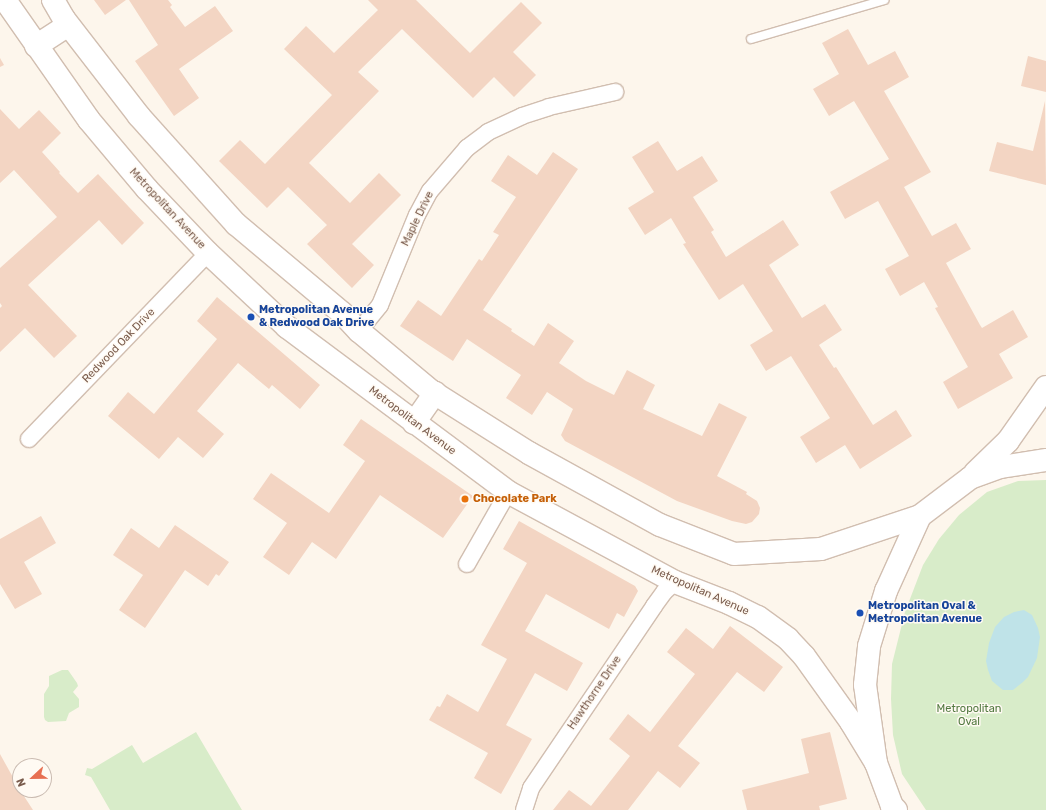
<!DOCTYPE html>
<html>
<head>
<meta charset="utf-8">
<style>
  body { margin:0 }
  #map { position:relative; width:1046px; height:810px; overflow:hidden; background:#fdf6ec; font-family:Rubik,sans-serif }
  div>[style] { position:absolute }
  [style*='--x'] { left:calc(var(--x)*1px); top:calc(var(--y)*1px); width:calc(var(--w)*1px); rotate:calc(var(--a)*1deg) }
  .green>* { inset:0; background:#d8ecc9 }
  .water>* { inset:0; background:#bfe3e8 }
  .building>* { inset:0; background:#f3d5c3 }
  .roads { filter:drop-shadow(1px 0 #d1beb0) drop-shadow(-1px 0 #d1beb0) drop-shadow(0 1px #d1beb0) drop-shadow(0 -1px #d1beb0) }
  .lane>* { height:8px; margin:-4px; padding:0 4px; transform-origin:4px; border-radius:4px; background:#fff }
  .street>* { height:16px; margin:-8px; padding:0 8px; transform-origin:8px; border-radius:8px; background:#fff }
  .secondary>* { height:22px; margin:-11px; padding:0 11px; transform-origin:11px; border-radius:11px; background:#fff }
  .dots>* { width:11px; height:11px; translate:-50% -50%; box-sizing:border-box; border:2px solid #fffaf3; border-radius:50% }
  span { translate:-50% -50%; white-space:nowrap; text-align:center; line-height:1.15; -webkit-text-stroke:3px #fffaf3; paint-order:stroke }
  .street-label { font-size:11px; color:#7a5c4d }
  .transit-label { font-size:11px; color:#164399; font-weight:700 }
  .left { translate:0 -50%; text-align:left }
  .food-label { font-size:11px; color:#c56008; font-weight:700 }
  .park-label { font-size:11px; color:#537a41 }
  .north { position:absolute; left:12px; top:758px; width:40px; height:40px; box-sizing:border-box; background:#fffaf3; border:1px solid #cabbb1; border-radius:50%; rotate:248deg; font-size:11px; font-weight:700; line-height:16px; text-align:center; color:#7a5c4d }
  .north::after { content:''; display:block; margin:auto; width:14px; height:18px; background:#e76f51; clip-path:polygon(50% 0,100% 100%,50% 72%,0 100%) }
</style>
</head>
<body>
<div id="map">
  <div class="green">
    <div style="clip-path:polygon(1046px 480px,1046px 810px,926px 810px,902px 774px,893px 735px,891px 699px,892px 664px,905px 612px,923px 565px,939px 539px,959px 515px,987px 492px,1018px 481px)"></div>
    <div style="clip-path:polygon(62px 670px,68px 670px,77px 683px,78px 686px,73px 692px,79px 699px,79px 707px,69px 713px,66px 721px,48px 722px,45px 720px,44px 717px,44px 694px,49px 686px,49px 676px)"></div>
    <div style="clip-path:polygon(196px 732px,242px 810px,110px 810px,91px 777px,85px 775px,87px 768px,92px 769px,132px 745px,143px 763px)"></div>
  </div>
  <div class="water">
    <div style="clip-path:polygon(1024px 610px,1032px 615px,1038px 628px,1040px 637px,1037px 658px,1028px 677px,1023px 682px,1013px 690px,1003px 690px,992px 681px,988px 670px,986px 661px,989px 643px,995px 627px,1004px 617px,1014px 612px)"></div>
  </div>
  <div class="building">
    <div style="clip-path:polygon(94px 0,126px 0,105px 15px)"></div>
    <div style="clip-path:polygon(129px 0,168px 0,172px 5px,170px 7px,185px 27px,215px 6px,233px 31px,179px 69px,199px 98px,174px 116px,135px 61px,158px 45px)"></div>
    <div style="clip-path:polygon(368px 0,416px 0,470px 53px,521px 2px,542px 23px,513px 52px,536px 75px,514px 97px,494px 77px,473px 98px,402px 29px,358px 72px,379px 91px,309px 163px,350px 203px,379px 173px,401px 195px,352px 244px,374px 265px,352px 288px,307px 244px,327px 225px,288px 187px,267px 208px,219px 161px,240px 140px,265px 164px,332px 95px,284px 49px,306px 26px,334px 53px,378px 10px)"></div>
    <div style="clip-path:polygon(848px 29px,868px 65px,895px 51px,909px 77px,884px 91px,931px 172px,904px 187px,932px 236px,956px 223px,971px 249px,946px 263px,980px 325px,982px 328px,1013px 310px,1028px 337px,999px 354px,1013px 378px,958px 409px,943px 382px,968px 367px,935px 308px,938px 307px,924px 282px,900px 296px,885px 269px,909px 256px,878px 201px,845px 219px,830px 192px,889px 159px,854px 101px,829px 116px,813px 89px,839px 74px,822px 43px)"></div>
    <div style="clip-path:polygon(1028px 56px,1046px 61px,1046px 92px,1021px 86px)"></div>
    <div style="clip-path:polygon(0 58px,4px 65px,0 67px)"></div>
    <div style="clip-path:polygon(1045px 101px,1046px 185px,989px 171px,997px 142px,1033px 151px)"></div>
    <div style="clip-path:polygon(0 109px,19px 129px,39px 110px,61px 133px,42px 152px,60px 172px,59px 173px,78px 193px,98px 174px,144px 223px,122px 245px,99px 220px,28px 285px,77px 336px,54px 358px,25px 328px,0 352px,0 308px,2px 306px,0 303px,0 268px,57px 217px,14px 170px,0 183px)"></div>
    <div style="clip-path:polygon(658px 141px,677px 171px,702px 156px,718px 181px,693px 197px,714px 230px,711px 232px,726px 257px,783px 220px,799px 245px,769px 265px,802px 318px,825px 304px,842px 330px,819px 345px,834px 368px,836px 367px,873px 425px,896px 410px,912px 436px,860px 469px,845px 445px,816px 463px,800px 437px,830px 418px,791px 356px,766px 371px,750px 345px,773px 331px,743px 284px,719px 300px,683px 244px,686px 243px,671px 218px,645px 235px,628px 208px,654px 192px,632px 157px)"></div>
    <div style="clip-path:polygon(553px 152px,578px 169px,483px 310px,512px 329px,511px 331px,534px 346px,548px 323px,574px 341px,559px 363px,586px 381px,614px 395px,627px 370px,655px 385px,643px 409px,702px 436px,719px 403px,747px 417px,717px 476px,747px 492px,746px 494px,757px 501px,760px 508px,759px 514px,752px 522px,746px 524px,732px 521px,677px 501px,565px 441px,561px 435px,573px 409px,547px 392px,532px 415px,506px 398px,521px 375px,467px 339px,453px 361px,400px 326px,418px 300px,441px 316px,479px 259px,482px 261px,499px 235px,493px 232px,516px 197px,491px 181px,508px 155px,537px 175px)"></div>
    <div style="clip-path:polygon(217px 297px,320px 385px,300px 409px,272px 385px,269px 389px,238px 363px,197px 411px,224px 434px,203px 458px,178px 437px,159px 459px,108px 416px,128px 392px,154px 414px,217px 339px,197px 321px)"></div>
    <div style="clip-path:polygon(361px 419px,473px 496px,443px 538px,380px 495px,336px 559px,312px 542px,289px 575px,263px 557px,287px 523px,253px 499px,271px 473px,329px 513px,365px 461px,343px 445px)"></div>
    <div style="clip-path:polygon(41px 516px,56px 543px,24px 562px,42px 594px,15px 609px,0 584px,0 539px)"></div>
    <div style="clip-path:polygon(519px 521px,635px 586px,638px 591px,624px 617px,617px 613px,609px 629px,546px 594px,525px 631px,583px 663px,567px 691px,535px 673px,506px 725px,532px 739px,501px 794px,474px 778px,488px 753px,429px 720px,437px 706px,440px 707px,447px 694px,478px 712px,507px 659px,481px 645px,527px 563px,503px 549px)"></div>
    <div style="clip-path:polygon(175px 525px,229px 562px,219px 576px,216px 574px,208px 586px,185px 570px,145px 628px,119px 610px,143px 575px,113px 555px,131px 528px,159px 548px)"></div>
    <div style="clip-path:polygon(730px 626px,783px 667px,764px 692px,737px 672px,678px 746px,700px 763px,680px 788px,658px 771px,628px 810px,553px 810px,569px 790px,591px 806px,630px 756px,609px 739px,628px 714px,650px 732px,695px 674px,667px 652px,686px 628px,713px 649px)"></div>
    <div style="clip-path:polygon(830px 732px,847px 799px,819px 806px,820px 810px,747px 810px,742px 790px,809px 773px,801px 739px)"></div>
    <div style="clip-path:polygon(0 754px,20px 790px,33px 810px,0 810px)"></div>
  </div>
  <div class="roads">
    <div class="lane">
      <div style="--x:751;--y:39;--w:139;--a:-16.3"></div>
    </div>
    <div class="street">
      <div style="--x:359;--y:331;--w:33;--a:-51"></div>
      <div style="--x:380;--y:305;--w:97;--a:-67.7"></div>
      <div style="--x:417;--y:215;--w:27;--a:-62"></div>
      <div style="--x:430;--y:191;--w:57;--a:-49.3"></div>
      <div style="--x:467;--y:148;--w:26;--a:-37"></div>
      <div style="--x:488;--y:132;--w:38;--a:-25"></div>
      <div style="--x:522;--y:116;--w:28;--a:-18"></div>
      <div style="--x:549;--y:107;--w:68;--a:-12.8"></div>
      <div style="--x:29;--y:439;--w:258;--a:-46.1"></div>
      <div style="--x:467;--y:564;--w:83;--a:-60.3"></div>
      <div style="--x:524;--y:810;--w:23;--a:-72"></div>
      <div style="--x:531;--y:788;--w:220;--a:-55.9"></div>
      <div style="--x:654;--y:606;--w:17;--a:-54"></div>
      <div style="--x:664;--y:592;--w:15;--a:-42"></div>
    </div>
    <div class="secondary">
      <div style="--x:5;--y:0;--w:146;--a:55"></div>
      <div style="--x:89;--y:120;--w:90;--a:50"></div>
      <div style="--x:147;--y:189;--w:88;--a:46.4"></div>
      <div style="--x:208;--y:253;--w:108;--a:43.1"></div>
      <div style="--x:287;--y:327;--w:276;--a:36.7"></div>
      <div style="--x:508;--y:492;--w:190;--a:28.3"></div>
      <div style="--x:675;--y:582;--w:58;--a:21.3"></div>
      <div style="--x:729;--y:603;--w:32;--a:26"></div>
      <div style="--x:758;--y:617;--w:37;--a:36"></div>
      <div style="--x:788;--y:639;--w:23;--a:47"></div>
      <div style="--x:804;--y:656;--w:81;--a:54.5"></div>
      <div style="--x:851;--y:722;--w:48;--a:58.6"></div>
      <div style="--x:53;--y:0;--w:22;--a:60"></div>
      <div style="--x:64;--y:19;--w:123;--a:52.3"></div>
      <div style="--x:139;--y:116;--w:145;--a:48.1"></div>
      <div style="--x:236;--y:224;--w:138;--a:40"></div>
      <div style="--x:342;--y:313;--w:25;--a:47"></div>
      <div style="--x:359;--y:331;--w:94;--a:39.8"></div>
      <div style="--x:431;--y:391;--w:116;--a:32.3"></div>
      <div style="--x:529;--y:453;--w:149;--a:28.8"></div>
      <div style="--x:660;--y:525;--w:79;--a:21.4"></div>
      <div style="--x:734;--y:554;--w:87;--a:-3.3"></div>
      <div style="--x:821;--y:549;--w:104;--a:-18.4"></div>
      <div style="--x:36;--y:46;--w:38;--a:-33"></div>
      <div style="--x:414;--y:423;--w:37;--a:-55"></div>
      <div style="--x:975;--y:473;--w:46;--a:-44.1"></div>
      <div style="--x:1008;--y:441;--w:66;--a:-54.9"></div>
      <div style="--x:896;--y:810;--w:6;--a:-135"></div>
      <div style="--x:892;--y:806;--w:46;--a:-110.4"></div>
      <div style="--x:876;--y:763;--w:79;--a:-98"></div>
      <div style="--x:865;--y:685;--w:39;--a:-84"></div>
      <div style="--x:869;--y:646;--w:58;--a:-72.8"></div>
      <div style="--x:886;--y:591;--w:82;--a:-65.6"></div>
      <div style="--x:920;--y:516;--w:63;--a:-37.2"></div>
      <div style="--x:970;--y:478;--w:33;--a:-20"></div>
      <div style="--x:1001;--y:467;--w:46;--a:-8.8"></div>
    </div>
  </div>
  <div class="dots">
    <div style="left:251px;top:317px;background:#1a4fb4"></div>
    <div style="left:465px;top:499px;background:#e8710a"></div>
    <div style="left:860px;top:613px;background:#1a4fb4"></div>
  </div>
  <div class="street-label">
    <span style="left:167px;top:209px;rotate:47deg">Metropolitan Avenue</span>
    <span style="left:418px;top:219px;rotate:-64deg">Maple Drive</span>
    <span style="left:119px;top:346px;rotate:-46deg">Redwood Oak Drive</span>
    <span style="left:412px;top:421px;rotate:37deg">Metropolitan Avenue</span>
    <span style="left:700px;top:591px;rotate:24deg">Metropolitan Avenue</span>
    <span style="left:595px;top:693px;rotate:-56deg">Hawthorne Drive</span>
  </div>
  <div class="transit-label">
    <span class="left" style="left:259px;top:317px">Metropolitan Avenue<br>&amp; Redwood Oak Drive</span>
    <span class="left" style="left:868px;top:613px">Metropolitan Oval &amp;<br>Metropolitan Avenue</span>
  </div>
  <div class="food-label">
    <span class="left" style="left:473px;top:499px">Chocolate Park</span>
  </div>
  <div class="park-label">
    <span style="left:969px;top:716px">Metropolitan<br>Oval</span>
  </div>
  <div class="north">N</div>
</div>
</body>
</html>
